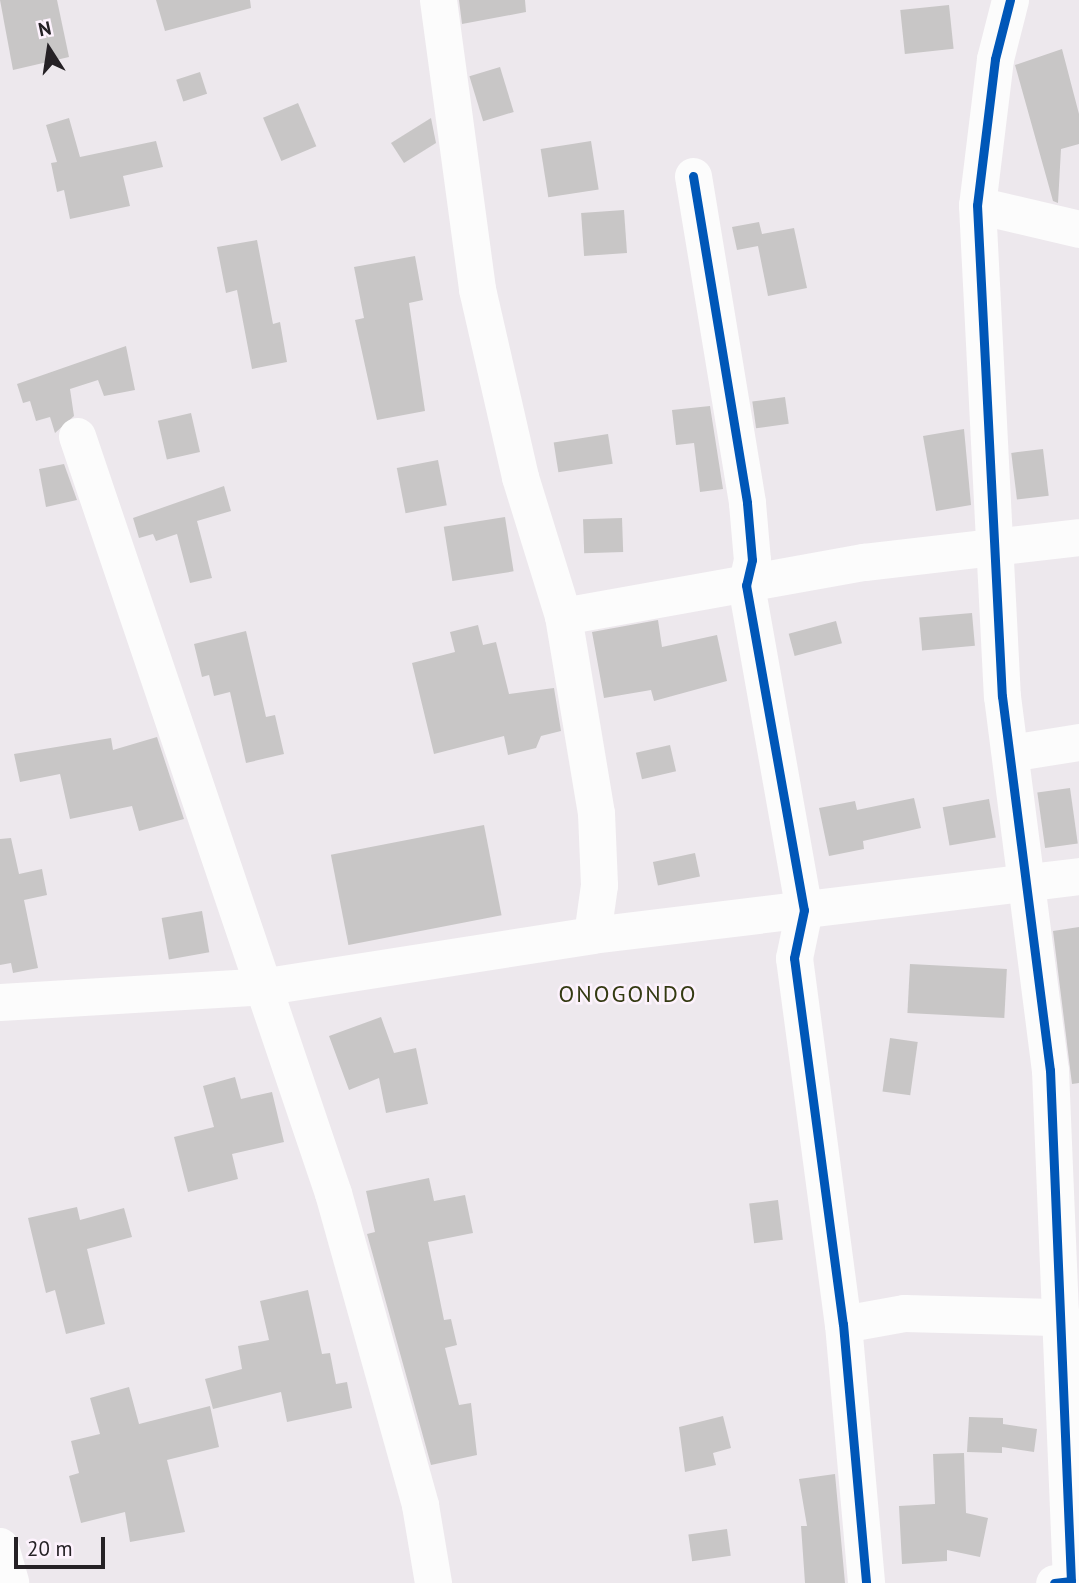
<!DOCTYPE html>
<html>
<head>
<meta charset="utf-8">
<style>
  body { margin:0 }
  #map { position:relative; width:1079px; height:1583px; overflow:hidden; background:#ede8ed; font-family:"PT Sans",sans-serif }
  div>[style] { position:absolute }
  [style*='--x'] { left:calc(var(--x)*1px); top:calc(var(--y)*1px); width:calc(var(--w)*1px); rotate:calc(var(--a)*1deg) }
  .building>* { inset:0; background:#c8c6c6; transform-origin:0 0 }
  .street>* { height:37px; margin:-18.5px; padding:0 18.5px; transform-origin:18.5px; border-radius:18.5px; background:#fcfcfc }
  .primary>* { height:38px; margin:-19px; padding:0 19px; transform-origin:19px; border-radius:19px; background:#fcfcfc }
  .cycleway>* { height:9px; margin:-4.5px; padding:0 4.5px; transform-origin:4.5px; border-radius:4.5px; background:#0057b8 }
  span { translate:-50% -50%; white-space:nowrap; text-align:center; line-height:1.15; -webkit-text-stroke:5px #fdf2fd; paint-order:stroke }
  .quarter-label { font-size:23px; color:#343a12; letter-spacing:2px }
  .north { position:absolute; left:14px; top:14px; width:70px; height:70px; -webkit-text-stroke:5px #fdf2fd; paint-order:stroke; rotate:348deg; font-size:19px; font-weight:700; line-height:28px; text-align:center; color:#252125 }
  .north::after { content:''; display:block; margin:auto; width:24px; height:32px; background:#252125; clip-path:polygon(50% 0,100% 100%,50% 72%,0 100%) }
  .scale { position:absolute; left:14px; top:1537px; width:91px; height:32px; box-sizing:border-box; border:4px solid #252125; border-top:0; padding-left:9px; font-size:21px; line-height:24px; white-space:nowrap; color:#252125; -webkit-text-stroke:5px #fdf2fd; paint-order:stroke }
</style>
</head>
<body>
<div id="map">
  <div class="building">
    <div style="clip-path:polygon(0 0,57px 0,69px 57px,13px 70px)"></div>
    <div style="clip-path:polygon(156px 0,250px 0,251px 8px,165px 31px)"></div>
    <div style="clip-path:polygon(459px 0,525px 0,526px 12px,462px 24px)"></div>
    <div style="left:949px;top:5px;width:44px;height:49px;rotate:84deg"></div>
    <div style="clip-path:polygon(1062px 49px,1079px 114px,1079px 144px,1061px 149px,1058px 203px,1053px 201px,1015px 65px)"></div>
    <div style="left:500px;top:67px;width:47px;height:32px;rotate:73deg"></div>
    <div style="left:200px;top:72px;width:23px;height:25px;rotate:72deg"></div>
    <div style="left:298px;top:103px;width:47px;height:38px;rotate:67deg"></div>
    <div style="clip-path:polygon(69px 118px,80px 157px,156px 141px,163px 167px,123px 176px,130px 206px,70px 219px,64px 190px,57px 192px,51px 163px,57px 162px,46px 125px)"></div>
    <div style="clip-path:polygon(431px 118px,436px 143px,404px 163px,391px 143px)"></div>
    <div style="left:591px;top:141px;width:49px;height:51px;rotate:81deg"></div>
    <div style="left:624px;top:210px;width:43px;height:43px;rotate:86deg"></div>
    <div style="clip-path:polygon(759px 222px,762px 234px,794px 228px,807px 288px,768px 296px,758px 246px,737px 250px,732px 227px)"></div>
    <div style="clip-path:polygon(257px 240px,273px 324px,280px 322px,287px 362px,252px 369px,237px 290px,226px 293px,217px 247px)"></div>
    <div style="clip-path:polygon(415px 256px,423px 300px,409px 303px,425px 411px,377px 420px,355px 320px,364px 318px,354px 267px)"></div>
    <div style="clip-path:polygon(126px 346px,135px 390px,104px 396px,98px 380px,70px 389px,74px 416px,55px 433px,50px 417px,36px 421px,30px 401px,23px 403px,17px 384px)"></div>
    <div style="left:785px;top:397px;width:27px;height:33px;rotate:82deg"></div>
    <div style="clip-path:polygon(710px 406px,723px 489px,700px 492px,694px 443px,676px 445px,672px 410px)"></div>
    <div style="left:191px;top:413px;width:40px;height:34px;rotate:77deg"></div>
    <div style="clip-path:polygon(964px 429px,971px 505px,936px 511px,923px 436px)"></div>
    <div style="left:608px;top:434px;width:30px;height:55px;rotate:81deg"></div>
    <div style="left:1043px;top:449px;width:47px;height:32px;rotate:83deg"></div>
    <div style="left:438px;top:460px;width:46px;height:42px;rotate:79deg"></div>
    <div style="clip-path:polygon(64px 464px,77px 500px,46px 507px,39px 469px)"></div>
    <div style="clip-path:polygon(224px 486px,231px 511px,197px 521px,212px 578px,190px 583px,177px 534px,156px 541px,153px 534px,139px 538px,133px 518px)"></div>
    <div style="left:505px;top:517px;width:55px;height:62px;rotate:81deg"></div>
    <div style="left:622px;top:518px;width:34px;height:39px;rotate:88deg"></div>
    <div style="left:972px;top:613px;width:33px;height:53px;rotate:85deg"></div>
    <div style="clip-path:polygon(658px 620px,662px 647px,717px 635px,727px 681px,654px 701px,651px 690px,604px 698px,592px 632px)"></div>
    <div style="left:836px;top:621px;width:23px;height:49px;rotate:75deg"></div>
    <div style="clip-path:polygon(478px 625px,483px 645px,496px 642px,509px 694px,554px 688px,561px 731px,541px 736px,536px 748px,508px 755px,504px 736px,434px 754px,412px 663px,455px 652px,450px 632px)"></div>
    <div style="clip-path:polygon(246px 631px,266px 717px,275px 715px,284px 754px,246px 763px,230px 692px,214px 696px,209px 675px,202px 677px,194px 644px)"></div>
    <div style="clip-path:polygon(157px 737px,184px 819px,139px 831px,132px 806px,70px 819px,60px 774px,20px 782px,14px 754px,111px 738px,113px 750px)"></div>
    <div style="left:670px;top:745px;width:27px;height:35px;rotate:77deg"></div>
    <div style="left:1070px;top:788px;width:56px;height:33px;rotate:82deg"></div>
    <div style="clip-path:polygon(914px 798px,921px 828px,863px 841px,864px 849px,829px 856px,819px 808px,855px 801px,857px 810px)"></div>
    <div style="left:989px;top:799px;width:39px;height:47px;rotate:80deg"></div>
    <div style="left:484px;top:825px;width:92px;height:156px;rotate:79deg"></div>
    <div style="clip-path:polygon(11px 838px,19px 874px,42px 869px,47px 895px,24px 900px,38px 968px,13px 973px,11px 963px,0 965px,0 839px)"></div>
    <div style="left:695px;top:853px;width:24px;height:43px;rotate:78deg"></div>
    <div style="left:202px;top:911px;width:42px;height:41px;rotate:80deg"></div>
    <div style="clip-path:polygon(1079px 927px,1079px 1083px,1072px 1084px,1053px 931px)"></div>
    <div style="left:910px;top:964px;width:97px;height:49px;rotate:3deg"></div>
    <div style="clip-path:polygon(381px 1017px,394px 1053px,416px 1048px,428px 1104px,386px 1113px,379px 1078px,349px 1090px,329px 1036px)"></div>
    <div style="left:890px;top:1038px;width:28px;height:54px;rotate:8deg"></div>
    <div style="clip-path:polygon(235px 1077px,241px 1099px,272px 1092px,284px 1142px,232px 1154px,238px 1179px,188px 1192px,174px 1137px,214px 1127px,203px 1086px)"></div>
    <div style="clip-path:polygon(429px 1178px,434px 1201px,465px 1195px,473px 1233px,428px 1242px,444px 1320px,451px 1319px,457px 1345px,445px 1348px,459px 1405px,471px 1403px,477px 1455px,431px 1465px,367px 1234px,375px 1232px,366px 1191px)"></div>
    <div style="left:778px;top:1200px;width:40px;height:29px;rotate:83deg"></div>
    <div style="clip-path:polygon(77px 1207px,80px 1220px,124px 1208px,132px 1237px,87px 1249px,105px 1324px,66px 1334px,55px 1290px,46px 1293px,28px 1218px)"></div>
    <div style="clip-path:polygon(308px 1290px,322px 1354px,330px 1353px,336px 1384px,347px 1382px,352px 1408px,287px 1422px,281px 1392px,213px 1409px,205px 1379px,242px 1369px,238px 1346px,269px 1340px,260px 1301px)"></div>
    <div style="clip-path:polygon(129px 1387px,139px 1424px,210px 1406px,219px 1447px,167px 1460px,185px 1532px,130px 1542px,125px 1512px,81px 1523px,69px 1476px,79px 1473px,71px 1441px,100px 1434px,90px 1398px)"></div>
    <div style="clip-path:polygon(723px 1416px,731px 1448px,713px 1453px,716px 1465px,685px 1472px,679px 1427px)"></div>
    <div style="clip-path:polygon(969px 1417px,1003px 1418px,1003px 1424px,1037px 1429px,1034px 1452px,1002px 1447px,1002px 1453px,967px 1452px)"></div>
    <div style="clip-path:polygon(964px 1453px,966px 1513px,988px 1518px,980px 1557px,947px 1550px,947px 1561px,902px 1564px,899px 1506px,935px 1504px,933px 1454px)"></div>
    <div style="clip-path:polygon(835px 1474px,845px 1583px,805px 1583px,801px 1526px,807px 1526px,799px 1479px)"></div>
    <div style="left:727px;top:1529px;width:27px;height:39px;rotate:82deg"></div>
  </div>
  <div class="street">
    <div style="--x:438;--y:0;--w:292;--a:82.3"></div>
    <div style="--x:477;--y:289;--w:193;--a:77.1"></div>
    <div style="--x:520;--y:477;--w:145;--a:72.8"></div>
    <div style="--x:563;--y:616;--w:200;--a:80.5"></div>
    <div style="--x:596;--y:813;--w:72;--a:87.6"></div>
    <div style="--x:599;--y:885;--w:50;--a:98"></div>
    <div style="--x:1010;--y:0;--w:61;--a:104.3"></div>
    <div style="--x:995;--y:59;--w:147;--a:97"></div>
    <div style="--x:977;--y:205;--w:492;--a:87.1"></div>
    <div style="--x:1002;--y:696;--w:377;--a:82.7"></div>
    <div style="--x:1050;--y:1070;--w:511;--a:87.65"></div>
    <div style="--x:1071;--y:1581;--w:17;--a:173"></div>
    <div style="--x:693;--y:176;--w:331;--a:80.6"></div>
    <div style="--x:747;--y:503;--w:57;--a:85"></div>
    <div style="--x:752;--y:560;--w:26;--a:103"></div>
    <div style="--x:746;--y:585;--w:330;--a:79.9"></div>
    <div style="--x:804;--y:910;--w:49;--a:101.8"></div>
    <div style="--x:794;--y:958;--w:369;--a:82.4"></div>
    <div style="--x:843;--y:1324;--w:260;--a:84.9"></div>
    <div style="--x:977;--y:205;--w:105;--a:13.2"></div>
    <div style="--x:77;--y:436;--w:799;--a:71.32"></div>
    <div style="--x:333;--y:1193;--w:324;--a:74.4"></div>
    <div style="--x:420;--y:1505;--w:79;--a:80.5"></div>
    <div style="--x:563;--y:616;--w:306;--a:-10.2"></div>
    <div style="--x:864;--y:562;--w:216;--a:-6.6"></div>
    <div style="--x:1010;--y:753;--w:70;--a:-9.1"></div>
    <div style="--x:0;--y:1002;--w:267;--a:-3.4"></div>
    <div style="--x:267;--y:986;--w:329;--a:-8.9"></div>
    <div style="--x:592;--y:935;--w:491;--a:-6.9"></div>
    <div style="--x:843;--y:1324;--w:62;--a:-10.2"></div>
    <div style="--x:904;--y:1313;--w:158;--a:1.5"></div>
  </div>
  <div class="primary">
    <div style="--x:0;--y:1547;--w:37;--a:74"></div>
  </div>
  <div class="cycleway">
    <div style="--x:1010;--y:0;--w:61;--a:104.3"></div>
    <div style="--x:995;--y:59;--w:147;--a:97"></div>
    <div style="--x:977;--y:205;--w:492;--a:87.1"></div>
    <div style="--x:1002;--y:696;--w:377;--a:82.7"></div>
    <div style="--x:1050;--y:1070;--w:511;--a:87.65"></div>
    <div style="--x:1071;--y:1581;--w:17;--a:173"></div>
    <div style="--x:693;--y:176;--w:331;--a:80.6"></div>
    <div style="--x:747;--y:503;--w:57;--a:85"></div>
    <div style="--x:752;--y:560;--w:26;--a:103"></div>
    <div style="--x:746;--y:585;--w:330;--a:79.9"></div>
    <div style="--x:804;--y:910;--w:49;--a:101.8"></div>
    <div style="--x:794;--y:958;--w:369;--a:82.4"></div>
    <div style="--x:843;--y:1324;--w:260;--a:84.9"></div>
  </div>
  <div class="quarter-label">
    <span style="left:628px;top:994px">ONOGONDO</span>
  </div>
  <div class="north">N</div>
  <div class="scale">20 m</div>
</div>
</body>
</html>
